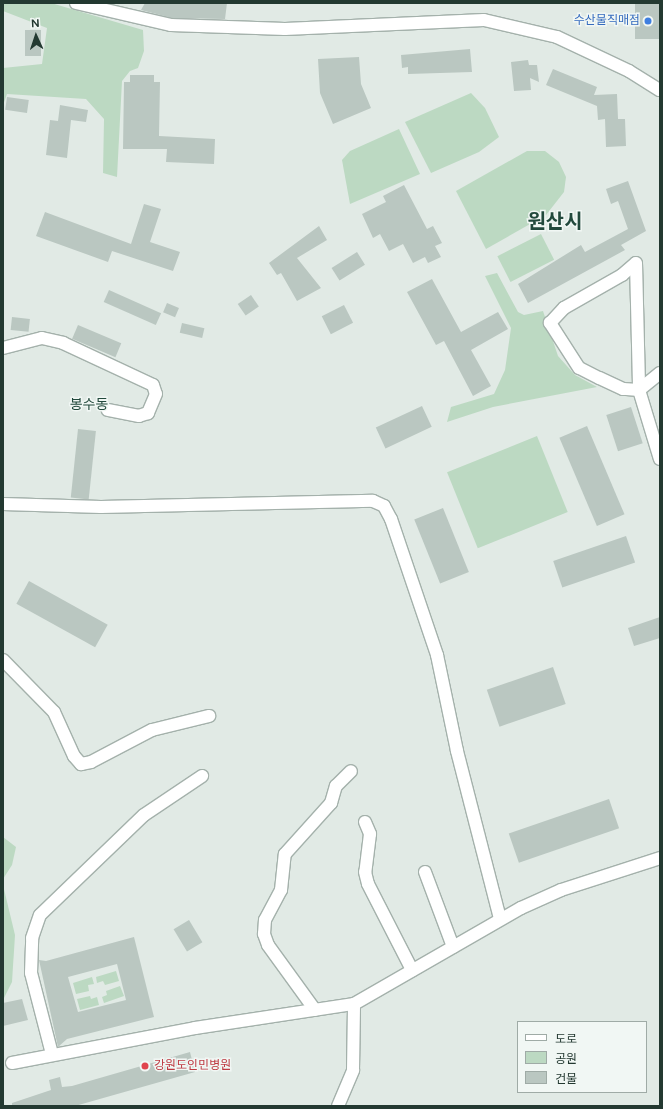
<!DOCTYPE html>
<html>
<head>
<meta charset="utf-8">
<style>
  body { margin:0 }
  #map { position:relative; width:663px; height:1109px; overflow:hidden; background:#e1eae5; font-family:Figtree,"Noto Sans KR",sans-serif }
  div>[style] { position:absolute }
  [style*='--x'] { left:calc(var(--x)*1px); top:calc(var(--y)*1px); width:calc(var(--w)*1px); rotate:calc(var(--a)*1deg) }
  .green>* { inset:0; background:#bcd9c2; transform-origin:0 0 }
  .building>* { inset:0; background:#bac7c1; transform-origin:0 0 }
  .roads { filter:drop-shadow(1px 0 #a4b1ab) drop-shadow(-1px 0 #a4b1ab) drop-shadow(0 1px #a4b1ab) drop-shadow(0 -1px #a4b1ab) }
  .minor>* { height:12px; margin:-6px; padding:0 6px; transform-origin:6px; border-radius:6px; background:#fff }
  .dots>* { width:11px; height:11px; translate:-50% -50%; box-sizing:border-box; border:2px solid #f1f7f4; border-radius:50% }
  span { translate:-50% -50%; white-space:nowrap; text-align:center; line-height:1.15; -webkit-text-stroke:3px #f1f7f4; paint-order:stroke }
  .shop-label { font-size:12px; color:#366cbe }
  .right { translate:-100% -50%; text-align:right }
  .health-label { font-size:12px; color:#be3a42 }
  .left { translate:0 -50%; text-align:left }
  .quarter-label { font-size:14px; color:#22493c }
  .town-label { font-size:20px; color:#22493c; font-weight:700 }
  .frame { position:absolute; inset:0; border:4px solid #233931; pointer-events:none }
  .legend { position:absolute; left:517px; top:1021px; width:130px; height:72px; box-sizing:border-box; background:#f1f7f4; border:1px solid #9faba6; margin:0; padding:5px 7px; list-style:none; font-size:12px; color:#233931 }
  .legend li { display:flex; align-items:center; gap:8px; height:20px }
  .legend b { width:20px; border:1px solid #9faba6 }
  .north { position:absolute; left:16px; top:16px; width:40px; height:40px; -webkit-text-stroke:3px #f1f7f4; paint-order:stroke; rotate:357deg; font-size:11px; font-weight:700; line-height:16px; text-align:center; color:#233931 }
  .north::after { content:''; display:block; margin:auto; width:14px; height:18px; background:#233931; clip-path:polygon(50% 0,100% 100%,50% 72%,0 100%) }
</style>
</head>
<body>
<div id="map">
  <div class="green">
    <div style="clip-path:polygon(3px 3px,51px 3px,143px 30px,144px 51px,138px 68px,130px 71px,122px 81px,117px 177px,103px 173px,104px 119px,86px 99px,7px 94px,3px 105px,3px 68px,42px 64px,47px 28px,3px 11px)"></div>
    <div style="clip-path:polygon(471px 93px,485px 108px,499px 137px,479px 152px,431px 173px,405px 122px)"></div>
    <div style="clip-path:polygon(399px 129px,420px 174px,350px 204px,342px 160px,350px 151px)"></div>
    <div style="clip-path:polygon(527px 151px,545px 151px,559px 162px,566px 177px,564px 192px,546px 215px,486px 249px,456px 191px)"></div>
    <div style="left:541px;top:234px;width:29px;height:49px;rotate:63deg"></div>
    <div style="clip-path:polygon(497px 273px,518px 312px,524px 315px,543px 311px,558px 356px,575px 375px,597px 387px,493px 407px,447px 422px,451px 407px,494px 394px,505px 370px,511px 328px,485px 276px)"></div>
    <div style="left:537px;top:436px;width:82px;height:97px;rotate:68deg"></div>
    <div style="clip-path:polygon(3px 837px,16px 847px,12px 865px,3px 879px)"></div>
    <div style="clip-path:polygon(3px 885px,15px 935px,12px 982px,3px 1000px)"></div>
    <div style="clip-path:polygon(116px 971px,119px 981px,105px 985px,103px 981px,97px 983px,96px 977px)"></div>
    <div style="clip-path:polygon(92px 977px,94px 984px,88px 985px,89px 991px,76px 994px,73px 983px)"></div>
    <div style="clip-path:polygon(120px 986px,124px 996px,104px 1003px,102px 997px,107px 995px,106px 991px)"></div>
    <div style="clip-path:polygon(90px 996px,91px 999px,97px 997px,99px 1005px,80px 1010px,77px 999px)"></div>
  </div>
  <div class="building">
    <div style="clip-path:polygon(145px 3px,227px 3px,225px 19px,172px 18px,141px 10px)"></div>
    <div style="left:635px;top:3px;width:25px;height:36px"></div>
    <div style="left:25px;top:30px;width:16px;height:26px"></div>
    <div style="clip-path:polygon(470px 49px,472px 72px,408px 74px,408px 67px,402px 68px,401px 55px)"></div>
    <div style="clip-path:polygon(359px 57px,361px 84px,371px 108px,333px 124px,320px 93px,318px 59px)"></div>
    <div style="clip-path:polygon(528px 60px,529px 65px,537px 65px,539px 82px,530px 78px,531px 90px,514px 91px,511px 62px)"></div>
    <div style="clip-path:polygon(553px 69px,597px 87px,594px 95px,617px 94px,618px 119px,625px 119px,626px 146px,606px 147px,605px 119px,598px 120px,597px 106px,546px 85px)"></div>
    <div style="clip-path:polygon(130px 75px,154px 75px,154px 82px,160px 82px,159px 136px,215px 139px,214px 164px,166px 162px,167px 149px,123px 149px,124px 82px,130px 82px)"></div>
    <div style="left:7px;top:97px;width:22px;height:13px;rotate:8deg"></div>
    <div style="clip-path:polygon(60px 105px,88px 110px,86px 122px,71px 120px,67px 158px,46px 155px,50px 120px,58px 121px)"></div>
    <div style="clip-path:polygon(628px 181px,646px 231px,621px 245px,625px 250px,528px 303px,518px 284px,581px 245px,585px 252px,628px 229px,618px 201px,611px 204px,606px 189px)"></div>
    <div style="clip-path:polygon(404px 185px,427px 229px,433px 226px,442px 243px,435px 246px,441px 257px,428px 263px,425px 257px,413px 263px,403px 244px,389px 251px,380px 234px,373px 238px,362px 214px,386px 202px,383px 196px)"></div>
    <div style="clip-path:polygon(144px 204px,161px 209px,150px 242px,180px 252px,173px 271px,112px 251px,108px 262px,36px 236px,45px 212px,131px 244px)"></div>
    <div style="clip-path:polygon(319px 226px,327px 240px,297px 258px,321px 288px,297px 301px,281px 273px,277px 275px,269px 263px)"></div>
    <div style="left:357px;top:252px;width:15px;height:30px;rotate:58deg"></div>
    <div style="clip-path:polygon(432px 279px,461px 332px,498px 312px,508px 329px,471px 350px,491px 386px,473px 396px,444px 341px,436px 345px,407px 292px)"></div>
    <div style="left:109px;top:290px;width:57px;height:13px;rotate:24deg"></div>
    <div style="left:251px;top:295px;width:14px;height:16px;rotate:56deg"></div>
    <div style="left:167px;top:303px;width:13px;height:10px;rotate:23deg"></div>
    <div style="left:344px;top:305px;width:20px;height:25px;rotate:63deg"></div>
    <div style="left:12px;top:317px;width:18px;height:13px;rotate:6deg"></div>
    <div style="left:182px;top:323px;width:23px;height:10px;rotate:13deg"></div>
    <div style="left:78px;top:325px;width:47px;height:15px;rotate:23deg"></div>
    <div style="left:422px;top:406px;width:23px;height:51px;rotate:65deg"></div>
    <div style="left:631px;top:407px;width:38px;height:26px;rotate:72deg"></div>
    <div style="left:587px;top:426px;width:96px;height:30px;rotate:67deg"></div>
    <div style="left:78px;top:429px;width:18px;height:69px;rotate:6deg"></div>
    <div style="left:443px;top:508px;width:69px;height:31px;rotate:68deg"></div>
    <div style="left:626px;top:536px;width:28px;height:77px;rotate:71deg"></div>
    <div style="left:29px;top:581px;width:90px;height:26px;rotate:29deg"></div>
    <div style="clip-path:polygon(660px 617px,660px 638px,634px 646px,628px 628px)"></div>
    <div style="left:553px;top:667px;width:39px;height:70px;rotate:71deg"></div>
    <div style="left:609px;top:799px;width:31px;height:106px;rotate:71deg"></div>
    <div style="left:189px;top:920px;width:26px;height:18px;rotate:59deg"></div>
    <div style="clip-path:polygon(evenodd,134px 937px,154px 1017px,67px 1039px,58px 1047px,39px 960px,46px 961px,134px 937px,117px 964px,126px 1000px,78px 1012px,68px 977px,117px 964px)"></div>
    <div style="clip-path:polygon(22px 999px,28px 1020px,3px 1026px,3px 1003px)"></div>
    <div style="clip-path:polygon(190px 1052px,195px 1072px,75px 1106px,12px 1106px,12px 1103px,51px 1090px,49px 1080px,60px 1077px,62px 1087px,72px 1086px)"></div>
  </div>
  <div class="roads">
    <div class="minor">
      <div style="--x:76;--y:3;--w:98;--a:13"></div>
      <div style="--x:171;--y:25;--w:114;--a:2"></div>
      <div style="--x:285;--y:29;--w:199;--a:-2.6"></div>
      <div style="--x:484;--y:20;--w:75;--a:13.1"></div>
      <div style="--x:557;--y:37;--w:80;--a:25.3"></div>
      <div style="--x:629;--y:71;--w:36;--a:32"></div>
      <div style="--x:3;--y:348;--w:40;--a:-14.4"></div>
      <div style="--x:42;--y:338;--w:22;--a:13"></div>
      <div style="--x:63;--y:343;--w:99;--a:25"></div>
      <div style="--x:153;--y:385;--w:9;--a:72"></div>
      <div style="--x:156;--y:394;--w:21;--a:113"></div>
      <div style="--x:148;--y:413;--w:9;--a:162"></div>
      <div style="--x:139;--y:416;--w:32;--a:-169"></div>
      <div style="--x:660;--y:373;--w:27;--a:141"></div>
      <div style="--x:639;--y:390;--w:16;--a:-176"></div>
      <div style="--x:623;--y:389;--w:26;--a:-155"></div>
      <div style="--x:599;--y:378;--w:22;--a:-153"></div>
      <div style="--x:579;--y:368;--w:54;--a:-122.8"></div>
      <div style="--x:550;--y:323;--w:21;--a:-47"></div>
      <div style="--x:564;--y:308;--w:67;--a:-29.6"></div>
      <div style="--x:622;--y:275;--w:18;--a:-41"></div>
      <div style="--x:636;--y:263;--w:127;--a:88.6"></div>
      <div style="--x:639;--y:390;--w:72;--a:73.1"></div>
      <div style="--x:3;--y:504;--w:98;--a:1.8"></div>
      <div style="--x:101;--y:507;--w:272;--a:-1.3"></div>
      <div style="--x:373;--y:501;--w:12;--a:24"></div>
      <div style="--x:384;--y:506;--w:15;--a:62"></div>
      <div style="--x:391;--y:519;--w:144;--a:71.3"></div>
      <div style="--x:437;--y:655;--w:98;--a:78.2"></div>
      <div style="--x:457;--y:751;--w:172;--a:75.6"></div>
      <div style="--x:3;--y:660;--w:73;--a:45.6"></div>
      <div style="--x:54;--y:712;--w:48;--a:65.6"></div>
      <div style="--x:74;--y:756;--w:11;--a:49"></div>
      <div style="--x:81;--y:764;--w:10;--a:-11"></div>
      <div style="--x:91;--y:762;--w:69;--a:-27.7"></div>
      <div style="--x:152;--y:730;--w:59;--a:-13.8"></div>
      <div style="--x:365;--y:822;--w:13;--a:67"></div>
      <div style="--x:370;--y:834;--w:38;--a:97"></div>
      <div style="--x:365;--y:872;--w:12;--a:76"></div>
      <div style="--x:368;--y:884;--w:97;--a:62.9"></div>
      <div style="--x:425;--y:872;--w:80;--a:69.5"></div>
      <div style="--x:315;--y:1010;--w:80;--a:-125.9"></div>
      <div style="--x:268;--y:945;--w:12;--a:-110"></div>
      <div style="--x:264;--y:934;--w:14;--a:-86"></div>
      <div style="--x:265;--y:920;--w:34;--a:-62"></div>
      <div style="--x:281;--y:890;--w:36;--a:-84"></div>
      <div style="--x:285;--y:854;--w:69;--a:-48"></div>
      <div style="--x:331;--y:803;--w:18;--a:-74"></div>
      <div style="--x:336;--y:786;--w:21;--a:-45"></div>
      <div style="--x:52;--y:1054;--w:84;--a:-104.5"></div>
      <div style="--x:31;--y:973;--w:35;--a:-88"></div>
      <div style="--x:32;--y:938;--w:24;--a:-71"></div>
      <div style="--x:40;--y:915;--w:144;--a:-43.9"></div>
      <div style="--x:144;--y:815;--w:70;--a:-33.9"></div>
      <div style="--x:12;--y:1063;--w:186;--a:-10.8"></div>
      <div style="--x:195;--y:1028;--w:161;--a:-8.6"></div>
      <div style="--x:338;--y:1106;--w:39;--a:-67"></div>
      <div style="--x:353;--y:1070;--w:66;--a:-89.1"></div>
      <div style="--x:354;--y:1004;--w:193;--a:-29.9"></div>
      <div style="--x:521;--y:908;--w:44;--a:-24.2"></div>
      <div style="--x:561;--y:890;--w:104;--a:-17.9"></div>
    </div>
  </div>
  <div class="dots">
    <div style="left:648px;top:21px;background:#3f7fe0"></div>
    <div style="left:145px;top:1066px;background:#e0444e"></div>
  </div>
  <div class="shop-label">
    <span class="right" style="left:640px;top:21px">수산물직매점</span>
  </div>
  <div class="health-label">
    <span class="left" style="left:154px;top:1066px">강원도인민병원</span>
  </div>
  <div class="quarter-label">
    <span style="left:89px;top:405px">봉수동</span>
  </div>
  <div class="town-label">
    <span style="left:555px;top:221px">원산시</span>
  </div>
  <div class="frame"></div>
  <ul class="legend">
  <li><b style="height:5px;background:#fff"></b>도로</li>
  <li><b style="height:11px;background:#bcd9c2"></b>공원</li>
  <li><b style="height:11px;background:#bac7c1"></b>건물</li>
  </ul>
  <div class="north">N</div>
</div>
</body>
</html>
